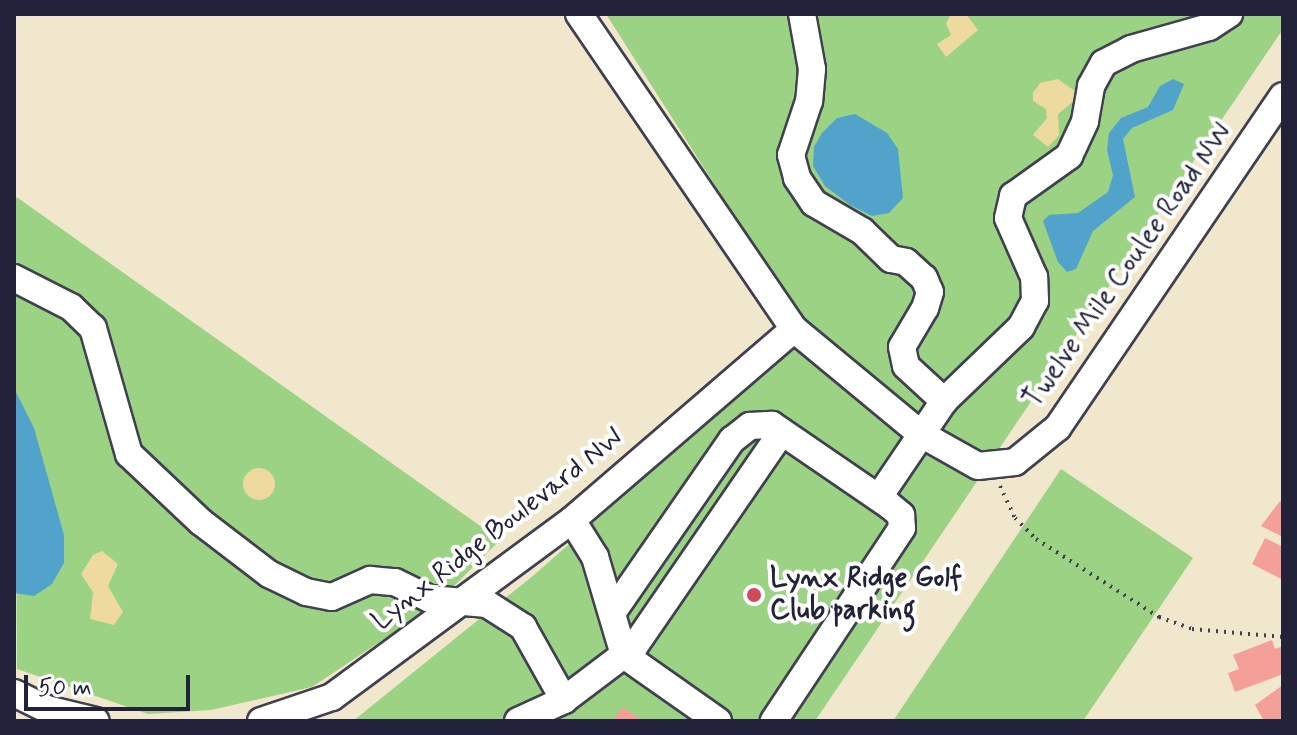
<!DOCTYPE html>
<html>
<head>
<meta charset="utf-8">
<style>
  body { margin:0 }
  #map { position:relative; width:1297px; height:735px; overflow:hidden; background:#f1e7cd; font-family:Mynerve,sans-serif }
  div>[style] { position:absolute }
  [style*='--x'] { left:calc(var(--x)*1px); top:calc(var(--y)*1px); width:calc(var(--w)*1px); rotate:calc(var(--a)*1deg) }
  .green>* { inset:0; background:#9bd283 }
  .sand>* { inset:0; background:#eeda9e }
  .round { border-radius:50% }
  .water>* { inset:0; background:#52a3cc }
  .building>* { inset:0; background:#f49f97 }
  .path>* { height:4px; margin-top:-2px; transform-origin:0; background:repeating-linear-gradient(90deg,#414051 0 2px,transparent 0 8px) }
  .roads { filter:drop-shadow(2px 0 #414051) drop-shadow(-2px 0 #414051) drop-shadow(0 2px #414051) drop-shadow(0 -2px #414051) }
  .minor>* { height:26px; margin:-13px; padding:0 13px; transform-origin:13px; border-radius:13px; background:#fff }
  .dots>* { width:22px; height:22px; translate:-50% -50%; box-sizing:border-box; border:4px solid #fff; border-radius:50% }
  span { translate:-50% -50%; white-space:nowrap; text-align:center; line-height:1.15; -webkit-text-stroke:8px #fff; paint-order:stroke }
  .street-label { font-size:28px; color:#22223b }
  .poi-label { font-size:28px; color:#22223b; font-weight:700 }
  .left { translate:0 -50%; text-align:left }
  .frame { position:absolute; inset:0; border:16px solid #22223b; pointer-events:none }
  .scale { position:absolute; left:24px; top:675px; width:166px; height:36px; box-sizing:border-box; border:4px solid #22223b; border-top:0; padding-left:10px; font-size:24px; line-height:28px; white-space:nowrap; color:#22223b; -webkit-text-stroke:6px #fff; paint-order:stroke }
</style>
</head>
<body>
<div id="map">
  <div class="green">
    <div style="clip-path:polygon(606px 14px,1283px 14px,1283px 29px,815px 721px,353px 721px,534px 575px,813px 329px,781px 289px)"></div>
    <div style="clip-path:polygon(14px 197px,18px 198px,500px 540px,435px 605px,312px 687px,211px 710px,148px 714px,17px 669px)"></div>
    <div style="clip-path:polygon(1061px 469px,1193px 558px,1083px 721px,893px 721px)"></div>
  </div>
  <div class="sand">
    <div style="clip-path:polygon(966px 14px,978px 30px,946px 57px,937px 44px,951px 35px,946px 23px,950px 16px)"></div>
    <div style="clip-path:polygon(1058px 79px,1075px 91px,1075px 100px,1058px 114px,1059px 135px,1048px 147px,1033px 135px,1047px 118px,1046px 109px,1033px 101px,1033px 93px,1040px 83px)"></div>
    <div class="round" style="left:243px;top:468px;width:32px;height:32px"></div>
    <div style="clip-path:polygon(102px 551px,118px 564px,108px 586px,123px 612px,114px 625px,90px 619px,93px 592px,81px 574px,93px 555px)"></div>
  </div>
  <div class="water">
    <div style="clip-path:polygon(1173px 79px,1184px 84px,1173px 110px,1132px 128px,1123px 139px,1135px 197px,1093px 231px,1076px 269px,1067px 272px,1058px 262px,1043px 221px,1049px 215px,1078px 213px,1108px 192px,1113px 175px,1107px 150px,1109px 133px,1121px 118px,1148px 107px,1160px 86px)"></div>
    <div style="clip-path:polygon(855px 114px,887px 133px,898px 149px,903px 198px,889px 213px,872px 216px,850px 205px,825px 186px,813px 166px,814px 147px,822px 133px,837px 118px)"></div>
    <div style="clip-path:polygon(14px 388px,34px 428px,64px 535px,64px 563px,52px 584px,34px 596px,14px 593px)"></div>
  </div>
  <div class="building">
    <div style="clip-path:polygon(1280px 501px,1283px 502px,1283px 537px,1261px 526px)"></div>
    <div style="clip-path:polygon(1265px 538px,1283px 547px,1283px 580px,1252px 564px)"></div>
    <div style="clip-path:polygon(1272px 640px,1275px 649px,1283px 646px,1283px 674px,1235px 692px,1228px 673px,1239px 669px,1233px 655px)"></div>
    <div style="clip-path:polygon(1283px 685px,1283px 721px,1264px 721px,1255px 705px)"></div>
    <div style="clip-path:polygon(623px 707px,643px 721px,612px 721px)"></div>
  </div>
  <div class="path">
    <div style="--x:1000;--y:486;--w:35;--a:65"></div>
    <div style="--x:1015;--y:518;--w:30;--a:45"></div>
    <div style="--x:1036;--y:539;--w:146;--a:32.4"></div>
    <div style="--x:1159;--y:617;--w:35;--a:20"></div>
    <div style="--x:1192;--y:629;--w:91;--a:5"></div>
  </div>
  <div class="roads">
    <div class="minor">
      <div style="--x:579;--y:14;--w:381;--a:55.7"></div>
      <div style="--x:794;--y:329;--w:165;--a:39.6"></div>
      <div style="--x:921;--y:434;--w:65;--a:29.3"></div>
      <div style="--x:978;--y:466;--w:37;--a:-6"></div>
      <div style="--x:1015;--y:462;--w:55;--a:-39.1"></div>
      <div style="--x:1058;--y:427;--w:400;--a:-55.8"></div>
      <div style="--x:802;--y:14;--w:56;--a:79.7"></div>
      <div style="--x:812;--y:69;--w:32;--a:95"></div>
      <div style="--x:809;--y:101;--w:57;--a:108.4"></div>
      <div style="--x:791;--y:155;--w:24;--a:75"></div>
      <div style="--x:797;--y:178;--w:30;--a:56"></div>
      <div style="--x:814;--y:203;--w:56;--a:30.3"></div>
      <div style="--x:862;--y:231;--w:40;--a:44"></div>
      <div style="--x:891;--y:259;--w:15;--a:11"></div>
      <div style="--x:906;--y:262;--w:24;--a:42"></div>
      <div style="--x:924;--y:278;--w:15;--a:67"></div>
      <div style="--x:930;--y:292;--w:17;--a:107"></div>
      <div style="--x:925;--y:308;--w:45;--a:120.5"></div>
      <div style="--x:902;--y:347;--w:19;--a:78"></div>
      <div style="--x:906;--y:366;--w:52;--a:42.6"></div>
      <div style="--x:14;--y:278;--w:64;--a:27"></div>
      <div style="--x:71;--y:307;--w:30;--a:44"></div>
      <div style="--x:93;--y:328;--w:131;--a:74.1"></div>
      <div style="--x:129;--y:454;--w:99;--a:43.4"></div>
      <div style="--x:201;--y:522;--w:86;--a:37.4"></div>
      <div style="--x:269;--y:574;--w:41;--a:25.9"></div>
      <div style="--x:306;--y:592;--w:26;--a:11"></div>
      <div style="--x:332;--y:597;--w:42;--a:-24.1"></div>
      <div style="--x:370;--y:580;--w:25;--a:5"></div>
      <div style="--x:395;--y:582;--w:39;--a:26"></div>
      <div style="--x:430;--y:599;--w:57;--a:5"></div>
      <div style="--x:487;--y:604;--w:43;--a:32.6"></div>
      <div style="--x:523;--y:627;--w:84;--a:60.7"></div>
      <div style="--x:879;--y:497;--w:116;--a:-55.9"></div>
      <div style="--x:944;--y:401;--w:107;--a:-43.9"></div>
      <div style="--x:1021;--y:327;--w:30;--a:-62"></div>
      <div style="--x:1035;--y:301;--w:24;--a:-92"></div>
      <div style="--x:1034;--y:277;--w:64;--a:-113.8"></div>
      <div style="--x:1008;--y:218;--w:23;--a:-77"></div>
      <div style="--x:1013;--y:196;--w:69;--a:-35.5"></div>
      <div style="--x:1069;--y:156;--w:38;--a:-65"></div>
      <div style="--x:1085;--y:121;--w:36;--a:-80"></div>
      <div style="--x:1091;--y:86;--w:26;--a:-61"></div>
      <div style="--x:1104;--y:63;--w:30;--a:-27"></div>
      <div style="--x:1131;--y:49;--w:81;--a:-15.8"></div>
      <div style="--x:1209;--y:27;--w:24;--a:-33"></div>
      <div style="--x:572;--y:520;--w:44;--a:58.1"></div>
      <div style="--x:595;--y:557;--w:102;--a:73.5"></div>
      <div style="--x:624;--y:655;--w:115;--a:35.1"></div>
      <div style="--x:612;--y:613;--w:211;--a:-55.3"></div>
      <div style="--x:732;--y:440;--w:23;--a:-38"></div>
      <div style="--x:750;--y:426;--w:22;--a:-3"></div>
      <div style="--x:772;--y:425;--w:142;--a:34.4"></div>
      <div style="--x:889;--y:505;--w:16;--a:40"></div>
      <div style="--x:901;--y:515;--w:13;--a:86"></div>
      <div style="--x:902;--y:528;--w:232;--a:123.6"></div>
      <div style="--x:14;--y:693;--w:37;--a:26"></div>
      <div style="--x:47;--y:709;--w:50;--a:13.8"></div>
      <div style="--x:261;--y:721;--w:75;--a:-18.7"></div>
      <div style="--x:332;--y:697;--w:298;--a:-36.4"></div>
      <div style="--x:572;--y:520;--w:293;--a:-40.7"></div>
      <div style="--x:518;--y:721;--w:51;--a:-24.5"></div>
      <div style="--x:564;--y:700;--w:88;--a:-37.1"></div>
      <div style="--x:634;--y:647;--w:261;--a:-55.5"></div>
    </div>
  </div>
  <div class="dots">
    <div style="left:754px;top:595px;background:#d1495b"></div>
  </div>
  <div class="street-label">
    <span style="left:1128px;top:266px;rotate:-55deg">Twelve Mile Coulee Road NW</span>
    <span style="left:498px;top:530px;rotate:-38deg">Lynx Ridge Boulevard NW</span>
  </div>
  <div class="poi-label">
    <span class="left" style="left:770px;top:595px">Lynx Ridge Golf<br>Club parking</span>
  </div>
  <div class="frame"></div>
  <div class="scale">50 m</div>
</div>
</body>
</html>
